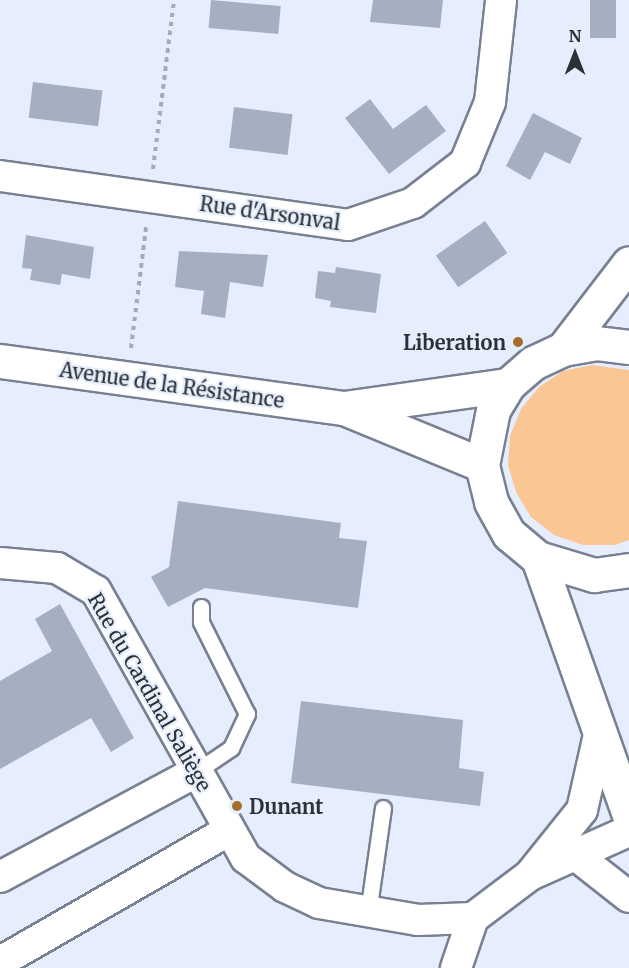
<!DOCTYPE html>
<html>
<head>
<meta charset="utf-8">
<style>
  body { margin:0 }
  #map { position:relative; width:629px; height:968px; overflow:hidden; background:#e6eefd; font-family:Merriweather,serif }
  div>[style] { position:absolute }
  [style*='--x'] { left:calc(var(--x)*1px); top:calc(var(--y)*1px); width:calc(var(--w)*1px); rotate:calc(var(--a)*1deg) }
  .green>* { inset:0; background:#fac794 }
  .building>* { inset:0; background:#a6afc1; transform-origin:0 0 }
  .path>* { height:4px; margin-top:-2px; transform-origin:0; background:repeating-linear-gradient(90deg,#a4abb7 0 4.5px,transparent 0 9px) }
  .roads { filter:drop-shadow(2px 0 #788192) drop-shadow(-2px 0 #788192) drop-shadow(0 2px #788192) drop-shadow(0 -2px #788192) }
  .service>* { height:15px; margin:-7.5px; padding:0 7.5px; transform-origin:7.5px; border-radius:7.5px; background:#fff }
  .minor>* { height:30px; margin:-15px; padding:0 15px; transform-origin:15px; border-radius:15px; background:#fff }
  .tertiary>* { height:33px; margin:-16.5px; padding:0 16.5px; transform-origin:16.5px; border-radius:16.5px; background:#fff }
  .secondary>* { height:33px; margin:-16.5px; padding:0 16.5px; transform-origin:16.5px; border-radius:16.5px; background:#fff }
  .dots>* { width:16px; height:16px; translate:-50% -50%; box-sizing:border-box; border:3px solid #e6eefd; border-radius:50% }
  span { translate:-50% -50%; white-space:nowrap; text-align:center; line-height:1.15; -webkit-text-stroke:4.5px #e6eefd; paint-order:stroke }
  .street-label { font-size:20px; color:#2c3037 }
  .poi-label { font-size:20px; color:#2c3037; font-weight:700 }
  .right { translate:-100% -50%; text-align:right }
  .left { translate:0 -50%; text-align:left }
  .north { position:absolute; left:545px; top:24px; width:60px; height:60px; -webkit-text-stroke:4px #e6eefd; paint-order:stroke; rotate:0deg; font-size:16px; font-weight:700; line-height:24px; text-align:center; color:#2c3037 }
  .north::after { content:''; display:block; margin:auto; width:21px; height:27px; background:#2c3037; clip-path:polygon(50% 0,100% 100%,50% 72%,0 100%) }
</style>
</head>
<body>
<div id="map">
  <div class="green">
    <div style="clip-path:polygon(592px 365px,629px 370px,629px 540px,615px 545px,583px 545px,554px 535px,531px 517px,516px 492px,508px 465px,510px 436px,521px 409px,539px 387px,563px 371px)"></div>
  </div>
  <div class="building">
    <div style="left:211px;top:0;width:70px;height:28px;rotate:5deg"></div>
    <div style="clip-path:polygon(373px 0,443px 0,440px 28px,370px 22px)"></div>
    <div style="left:590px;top:0;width:26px;height:38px"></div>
    <div style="left:33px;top:82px;width:70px;height:36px;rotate:7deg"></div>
    <div style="clip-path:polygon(370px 99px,393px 129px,426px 105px,446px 131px,389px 174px,345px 118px)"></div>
    <div style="left:234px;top:107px;width:59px;height:41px;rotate:7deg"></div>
    <div style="clip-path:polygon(533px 113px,582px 138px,570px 164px,545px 152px,530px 180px,506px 166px)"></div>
    <div style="left:485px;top:221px;width:39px;height:60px;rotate:55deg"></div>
    <div style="clip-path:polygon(26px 235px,94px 247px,90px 279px,62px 274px,60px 285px,30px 280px,32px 269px,22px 268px)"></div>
    <div style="clip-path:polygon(179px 251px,268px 255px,263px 287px,230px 282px,225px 318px,201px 314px,204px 291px,175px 287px)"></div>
    <div style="clip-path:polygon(336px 267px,381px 274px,376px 313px,330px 307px,331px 301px,315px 298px,318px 271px,335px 273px)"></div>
    <div style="clip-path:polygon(178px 501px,341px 523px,339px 538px,367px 541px,358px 608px,205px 588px,168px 607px,151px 577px,169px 567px)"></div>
    <div style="clip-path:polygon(60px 604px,134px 738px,111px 752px,91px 718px,0 769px,0 681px,52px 651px,35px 619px)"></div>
    <div style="clip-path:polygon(301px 701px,463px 720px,459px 768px,484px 772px,480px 806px,291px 783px)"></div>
  </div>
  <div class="path">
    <div style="--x:153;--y:169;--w:170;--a:-82.9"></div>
    <div style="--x:131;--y:348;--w:122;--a:-82.9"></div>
  </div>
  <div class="roads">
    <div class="service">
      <div style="--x:194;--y:773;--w:45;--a:-34"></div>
      <div style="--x:231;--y:748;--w:38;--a:-65"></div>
      <div style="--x:247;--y:714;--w:103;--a:-116.6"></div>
      <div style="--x:201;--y:622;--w:15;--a:-90"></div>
      <div style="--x:368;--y:913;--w:106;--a:-81.9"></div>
    </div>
    <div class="minor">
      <div style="--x:0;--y:176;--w:351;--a:8"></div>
      <div style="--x:348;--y:225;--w:69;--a:-18.7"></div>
      <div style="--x:413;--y:203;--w:66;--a:-37.6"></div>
      <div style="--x:465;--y:163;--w:66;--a:-67.7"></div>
      <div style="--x:490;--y:102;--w:103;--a:-83.8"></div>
      <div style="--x:0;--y:563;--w:57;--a:5"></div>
      <div style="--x:57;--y:568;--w:45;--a:30.5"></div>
      <div style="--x:96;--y:591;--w:306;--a:60.7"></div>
      <div style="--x:246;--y:858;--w:49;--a:36.6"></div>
      <div style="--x:285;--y:887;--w:38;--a:25"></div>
      <div style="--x:319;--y:903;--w:100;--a:9.7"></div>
      <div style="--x:418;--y:920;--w:55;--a:-2.1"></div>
      <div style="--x:473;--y:918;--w:71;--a:-37"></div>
      <div style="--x:530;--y:875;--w:83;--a:-51.3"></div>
      <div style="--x:582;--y:810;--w:82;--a:-77.3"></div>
      <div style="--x:578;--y:857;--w:65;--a:38.1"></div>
      <div style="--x:530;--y:875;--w:108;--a:-24"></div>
      <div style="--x:0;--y:877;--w:220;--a:-28.2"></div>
      <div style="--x:0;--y:962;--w:265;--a:-29.9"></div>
      <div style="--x:456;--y:968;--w:53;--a:-71.2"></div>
    </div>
    <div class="tertiary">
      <div style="--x:563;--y:349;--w:108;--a:-52.5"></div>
      <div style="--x:538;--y:558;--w:273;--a:70.5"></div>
    </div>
    <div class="secondary">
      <div style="--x:629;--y:347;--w:32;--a:-173"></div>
      <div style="--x:597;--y:343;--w:35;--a:170"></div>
      <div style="--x:563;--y:349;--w:33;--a:155"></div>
      <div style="--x:533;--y:363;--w:33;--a:139"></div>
      <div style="--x:508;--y:385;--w:29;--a:121"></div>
      <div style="--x:493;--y:410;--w:56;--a:101.3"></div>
      <div style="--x:482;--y:465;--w:38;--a:76"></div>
      <div style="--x:491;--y:502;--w:37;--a:61"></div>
      <div style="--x:509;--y:534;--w:38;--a:40"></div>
      <div style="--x:538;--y:558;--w:59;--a:16.9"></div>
      <div style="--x:594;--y:575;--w:35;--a:-8"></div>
      <div style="--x:0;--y:361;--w:347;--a:7.8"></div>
      <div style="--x:344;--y:408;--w:149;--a:22.4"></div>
      <div style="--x:344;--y:408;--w:166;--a:-8"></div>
    </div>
  </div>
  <div class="dots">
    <div style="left:518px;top:342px;background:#a56c2a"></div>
    <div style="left:237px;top:806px;background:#a56c2a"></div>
  </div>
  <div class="street-label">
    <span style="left:270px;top:213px;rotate:8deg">Rue d'Arsonval</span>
    <span style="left:172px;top:385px;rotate:8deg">Avenue de la Résistance</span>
    <span style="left:150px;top:692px;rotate:60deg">Rue du Cardinal Saliège</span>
  </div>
  <div class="poi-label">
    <span class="right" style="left:506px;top:342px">Liberation</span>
    <span class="left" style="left:249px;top:806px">Dunant</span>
  </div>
  <div class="north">N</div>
</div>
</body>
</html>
